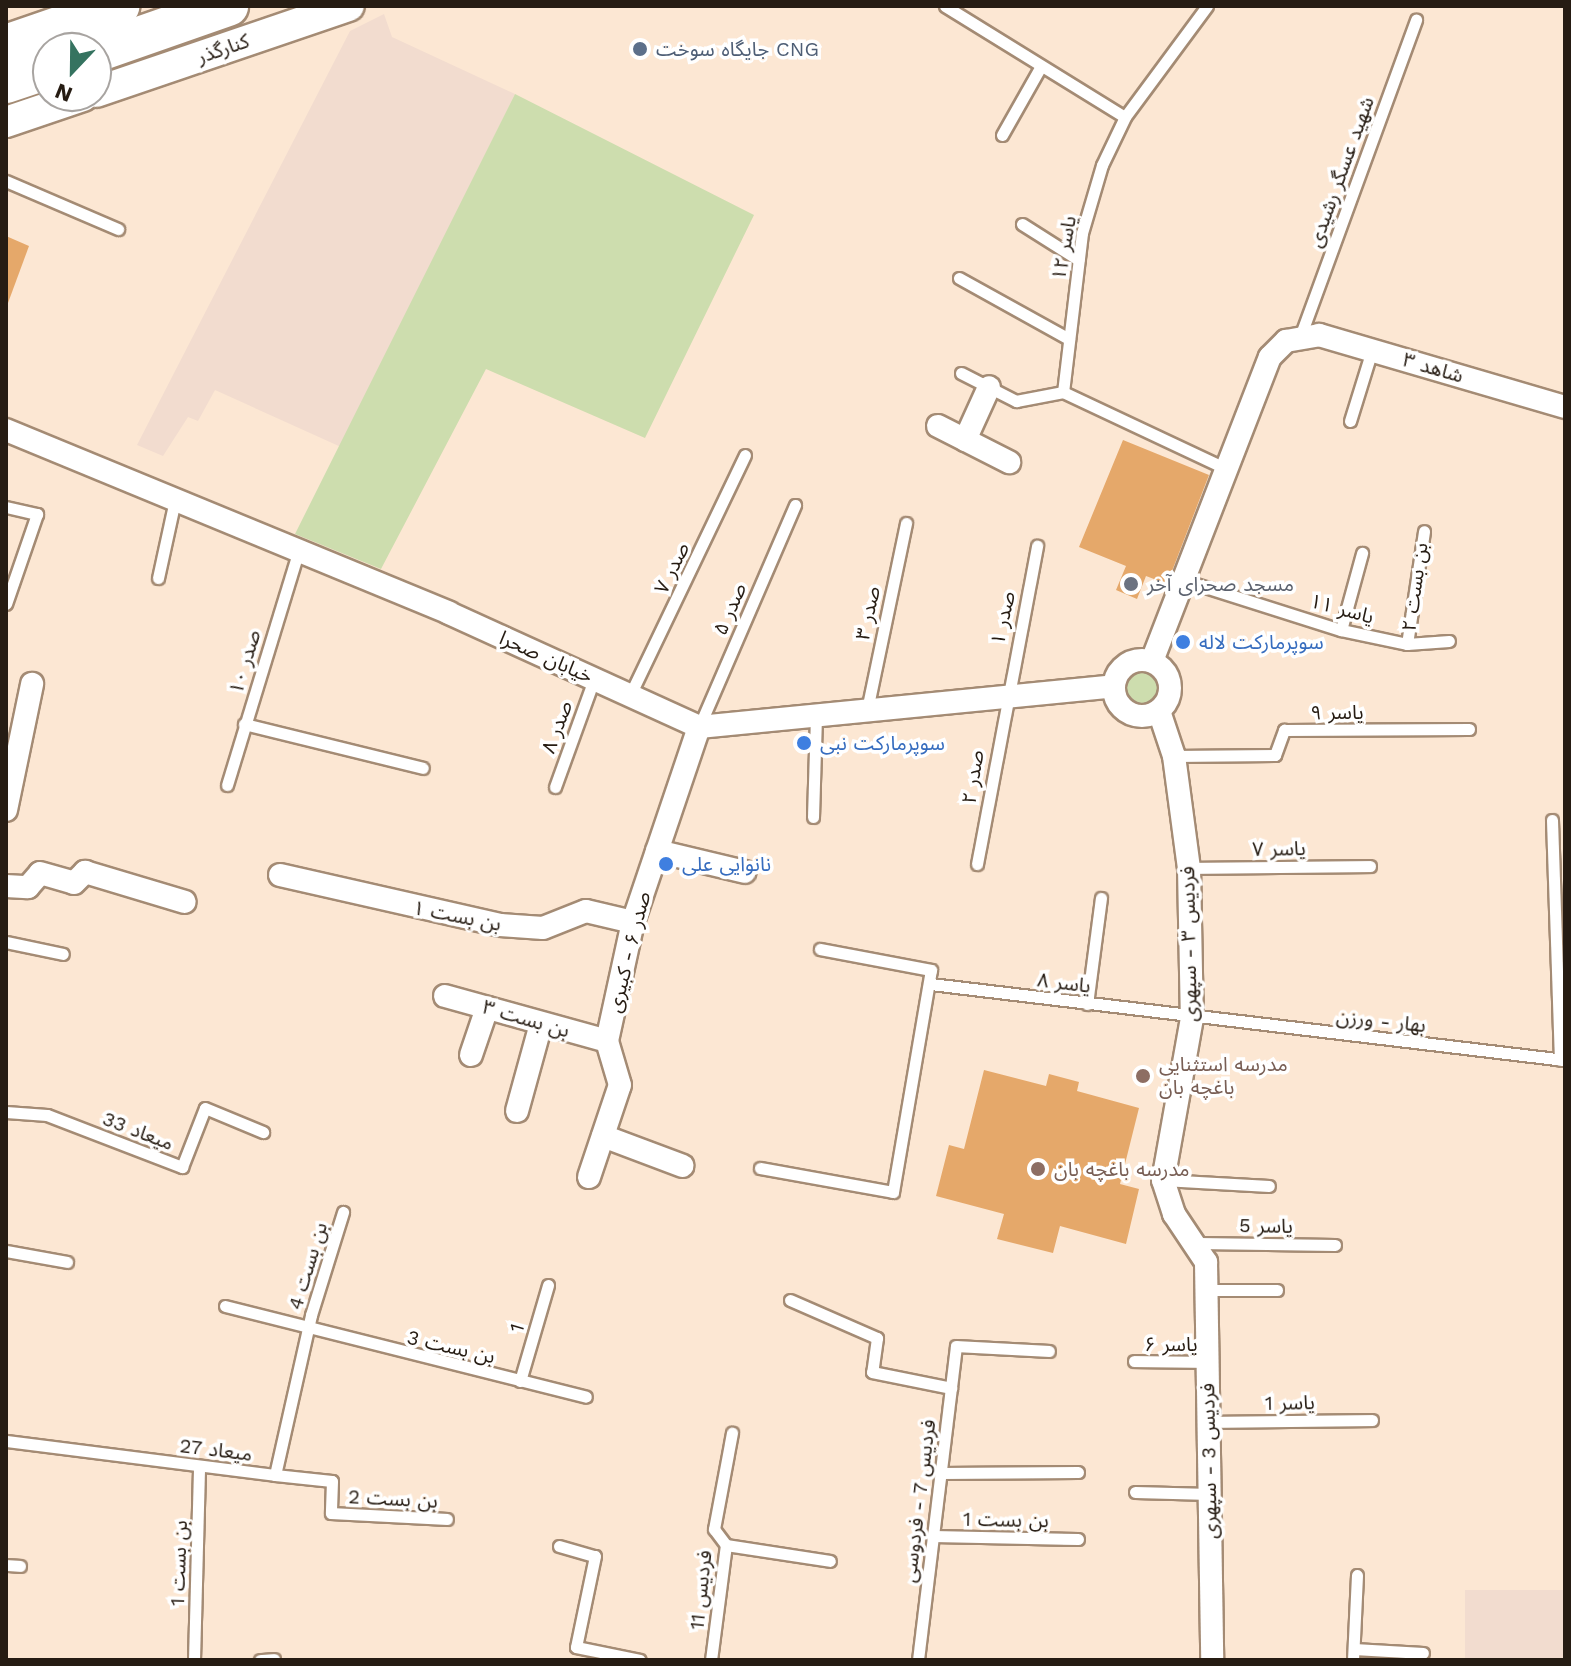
<!DOCTYPE html>
<html>
<head>
<meta charset="utf-8">
<style>
  body { margin:0 }
  #map { position:relative; width:1571px; height:1666px; overflow:hidden; background:#fce7d3; font-family:"Work Sans","Noto Sans Arabic",sans-serif }
  div>[style] { position:absolute }
  [style*='--x'] { left:calc(var(--x)*1px); top:calc(var(--y)*1px); width:calc(var(--w)*1px); rotate:calc(var(--a)*1deg) }
  .industrial>* { inset:0; background:#f2dccf; transform-origin:0 0 }
  .green>* { inset:0; background:#cdddae }
  .round { border-radius:50% }
  .building>* { inset:0; background:#e5a86a }
  .roads { filter:drop-shadow(2px 0 #a48b74) drop-shadow(-2px 0 #a48b74) drop-shadow(0 2px #a48b74) drop-shadow(0 -2px #a48b74) }
  .lane>* { height:11px; margin:-5.5px; padding:0 5.5px; transform-origin:5.5px; border-radius:5.5px; background:#fff }
  .street>* { height:22px; margin:-11px; padding:0 11px; transform-origin:11px; border-radius:11px; background:#fff }
  .street>.ring { margin:-11px; padding:0; box-sizing:content-box; background:none; border:22px solid #fff; border-radius:50% }
  .secondary>* { height:30px; margin:-15px; padding:0 15px; transform-origin:15px; border-radius:15px; background:#fff }
  .highway>* { height:40px; margin:-20px; padding:0 20px; transform-origin:20px; border-radius:20px; background:#fff }
  .dots>* { width:22px; height:22px; translate:-50% -50%; box-sizing:border-box; border:4px solid #fff; border-radius:50% }
  span { translate:-50% -50%; white-space:nowrap; text-align:center; line-height:1.15; -webkit-text-stroke:7px #fff; paint-order:stroke }
  .street-label { font-size:20px; color:#261c13 }
  .service-label { font-size:20px; color:#4e5e75 }
  .left { translate:0 -50%; text-align:left }
  .worship-label { font-size:20px; color:#5b616d }
  .shop-label { font-size:20px; color:#366cbe }
  .education-label { font-size:20px; color:#785e54 }
  .frame { position:absolute; inset:0; border:8px solid #261c13; pointer-events:none }
  .north { position:absolute; left:32px; top:32px; width:80px; height:80px; box-sizing:border-box; background:#fff; border:2px solid #a8a4a1; border-radius:50%; rotate:202deg; font-size:22px; font-weight:700; line-height:32px; text-align:center; color:#261c13 }
  .north::after { content:''; display:block; margin:auto; width:28px; height:36px; background:#357360; clip-path:polygon(50% 0,100% 100%,50% 72%,0 100%) }
</style>
</head>
<body>
<div id="map">
  <div class="industrial">
    <div style="clip-path:polygon(384px 14px,392px 37px,515px 94px,341px 447px,215px 390px,198px 421px,188px 417px,163px 456px,137px 445px,350px 31px)"></div>
    <div style="left:1565px;top:1590px;width:70px;height:100px;rotate:90deg"></div>
  </div>
  <div class="green">
    <div style="clip-path:polygon(515px 94px,754px 215px,645px 438px,486px 369px,381px 569px,295px 534px)"></div>
    <div class="round" style="left:1123px;top:667px;width:40px;height:40px"></div>
  </div>
  <div class="building">
    <div style="clip-path:polygon(6px 236px,29px 246px,8px 303px,6px 303px)"></div>
    <div style="clip-path:polygon(1123px 440px,1209px 475px,1167px 584px,1146px 576px,1137px 599px,1116px 590px,1126px 566px,1079px 547px)"></div>
    <div style="clip-path:polygon(984px 1070px,1046px 1086px,1049px 1074px,1079px 1082px,1077px 1091px,1139px 1108px,1120px 1184px,1139px 1189px,1126px 1244px,1060px 1226px,1053px 1253px,997px 1239px,1004px 1214px,936px 1196px,949px 1145px,964px 1149px)"></div>
  </div>
  <div class="roads">
    <div class="lane">
      <div style="--x:945;--y:6;--w:211;--a:31.7"></div>
      <div style="--x:1207;--y:6;--w:138;--a:126.5"></div>
      <div style="--x:1125;--y:117;--w:53;--a:115.6"></div>
      <div style="--x:1102;--y:165;--w:71;--a:106.4"></div>
      <div style="--x:1082;--y:233;--w:160;--a:96.8"></div>
      <div style="--x:1063;--y:392;--w:181;--a:25.2"></div>
      <div style="--x:1002;--y:135;--w:79;--a:-60.5"></div>
      <div style="--x:6;--y:181;--w:122;--a:23.2"></div>
      <div style="--x:1022;--y:224;--w:67;--a:32.3"></div>
      <div style="--x:959;--y:278;--w:126;--a:29"></div>
      <div style="--x:1300;--y:337;--w:338;--a:-69.9"></div>
      <div style="--x:961;--y:373;--w:62;--a:27"></div>
      <div style="--x:1016;--y:401;--w:48;--a:-10.8"></div>
      <div style="--x:1350;--y:421;--w:74;--a:-72.8"></div>
      <div style="--x:6;--y:507;--w:32;--a:13"></div>
      <div style="--x:37;--y:514;--w:95;--a:109"></div>
      <div style="--x:158;--y:578;--w:80;--a:-77.7"></div>
      <div style="--x:1183;--y:580;--w:166;--a:17.6"></div>
      <div style="--x:1341;--y:630;--w:67;--a:12"></div>
      <div style="--x:1407;--y:644;--w:42;--a:-4.1"></div>
      <div style="--x:1341;--y:630;--w:80;--a:-74.7"></div>
      <div style="--x:1407;--y:644;--w:114;--a:-81.4"></div>
      <div style="--x:630;--y:695;--w:266;--a:-64.4"></div>
      <div style="--x:867;--y:710;--w:191;--a:-78.2"></div>
      <div style="--x:244;--y:724;--w:184;--a:13.8"></div>
      <div style="--x:699;--y:727;--w:242;--a:-66.6"></div>
      <div style="--x:1174;--y:756;--w:101;--a:-0.6"></div>
      <div style="--x:1275;--y:755;--w:27;--a:-70"></div>
      <div style="--x:1284;--y:730;--w:185;--a:-0.3"></div>
      <div style="--x:227;--y:785;--w:246;--a:-73"></div>
      <div style="--x:555;--y:787;--w:115;--a:-70.1"></div>
      <div style="--x:813;--y:817;--w:102;--a:-88.3"></div>
      <div style="--x:1552;--y:820;--w:240;--a:88.1"></div>
      <div style="--x:977;--y:864;--w:324;--a:-79.3"></div>
      <div style="--x:1189;--y:868;--w:181;--a:-0.6"></div>
      <div style="--x:6;--y:942;--w:58;--a:11.9"></div>
      <div style="--x:931;--y:984;--w:639;--a:6.84"></div>
      <div style="--x:1087;--y:1004;--w:107;--a:-82.5"></div>
      <div style="--x:6;--y:1112;--w:41;--a:4.2"></div>
      <div style="--x:47;--y:1115;--w:145;--a:21.1"></div>
      <div style="--x:182;--y:1167;--w:63;--a:-68.7"></div>
      <div style="--x:205;--y:1108;--w:63;--a:22.5"></div>
      <div style="--x:760;--y:1168;--w:135;--a:10.2"></div>
      <div style="--x:893;--y:1192;--w:225;--a:-80.3"></div>
      <div style="--x:931;--y:970;--w:113;--a:-169.3"></div>
      <div style="--x:1163;--y:1180;--w:106;--a:3.2"></div>
      <div style="--x:1198;--y:1243;--w:137;--a:0.8"></div>
      <div style="--x:6;--y:1251;--w:62;--a:10.2"></div>
      <div style="--x:1206;--y:1290;--w:71;--a:0"></div>
      <div style="--x:790;--y:1300;--w:95;--a:23.6"></div>
      <div style="--x:877;--y:1338;--w:34;--a:98"></div>
      <div style="--x:872;--y:1372;--w:81;--a:11.4"></div>
      <div style="--x:225;--y:1306;--w:372;--a:14.1"></div>
      <div style="--x:1134;--y:1361;--w:74;--a:0.8"></div>
      <div style="--x:520;--y:1381;--w:100;--a:-73.7"></div>
      <div style="--x:1209;--y:1422;--w:163;--a:-0.7"></div>
      <div style="--x:6;--y:1441;--w:271;--a:7.2"></div>
      <div style="--x:275;--y:1475;--w:164;--a:-77.3"></div>
      <div style="--x:311;--y:1315;--w:108;--a:-72.7"></div>
      <div style="--x:941;--y:1473;--w:137;--a:-0.4"></div>
      <div style="--x:275;--y:1475;--w:57;--a:6"></div>
      <div style="--x:332;--y:1481;--w:32;--a:92"></div>
      <div style="--x:331;--y:1513;--w:116;--a:3"></div>
      <div style="--x:1135;--y:1492;--w:75;--a:1.5"></div>
      <div style="--x:933;--y:1536;--w:145;--a:1.2"></div>
      <div style="--x:726;--y:1545;--w:105;--a:8.7"></div>
      <div style="--x:559;--y:1546;--w:37;--a:16"></div>
      <div style="--x:595;--y:1556;--w:93;--a:101.8"></div>
      <div style="--x:576;--y:1647;--w:65;--a:11.5"></div>
      <div style="--x:6;--y:1565;--w:14;--a:4"></div>
      <div style="--x:1354;--y:1649;--w:69;--a:3.3"></div>
      <div style="--x:194;--y:1660;--w:194;--a:-88.5"></div>
      <div style="--x:260;--y:1660;--w:14;--a:-4"></div>
      <div style="--x:711;--y:1660;--w:116;--a:-82.6"></div>
      <div style="--x:726;--y:1545;--w:20;--a:-127"></div>
      <div style="--x:714;--y:1529;--w:98;--a:-79.4"></div>
      <div style="--x:918;--y:1660;--w:316;--a:-83.1"></div>
      <div style="--x:956;--y:1346;--w:93;--a:3.1"></div>
      <div style="--x:1353;--y:1660;--w:85;--a:-87.3"></div>
    </div>
    <div class="street">
      <div style="--x:938;--y:426;--w:80;--a:26.9"></div>
      <div style="--x:6;--y:430;--w:479;--a:22.4"></div>
      <div style="--x:449;--y:613;--w:275;--a:24.5"></div>
      <div style="--x:699;--y:727;--w:417;--a:-5.6"></div>
      <div style="--x:965;--y:440;--w:58;--a:-65.6"></div>
      <div class="ring" style="left:1114px;top:660px;width:34px;height:34px"></div>
      <div style="--x:1152;--y:661;--w:326;--a:-68.8"></div>
      <div style="--x:1270;--y:357;--w:23;--a:-45"></div>
      <div style="--x:1286;--y:341;--w:34;--a:-10"></div>
      <div style="--x:1319;--y:335;--w:256;--a:16.3"></div>
      <div style="--x:1159;--y:711;--w:47;--a:71.6"></div>
      <div style="--x:1174;--y:756;--w:113;--a:82.4"></div>
      <div style="--x:1189;--y:868;--w:150;--a:88.9"></div>
      <div style="--x:1192;--y:1018;--w:165;--a:100.1"></div>
      <div style="--x:1163;--y:1180;--w:36;--a:72"></div>
      <div style="--x:1174;--y:1214;--w:58;--a:56.3"></div>
      <div style="--x:1206;--y:1262;--w:398;--a:89.1"></div>
      <div style="--x:6;--y:810;--w:129;--a:-78.3"></div>
      <div style="--x:657;--y:851;--w:90;--a:13.4"></div>
      <div style="--x:280;--y:875;--w:226;--a:12.8"></div>
      <div style="--x:500;--y:925;--w:43;--a:4"></div>
      <div style="--x:543;--y:928;--w:46;--a:-21.6"></div>
      <div style="--x:586;--y:911;--w:48;--a:13.2"></div>
      <div style="--x:6;--y:886;--w:22;--a:3"></div>
      <div style="--x:28;--y:887;--w:18;--a:-49"></div>
      <div style="--x:40;--y:873;--w:35;--a:16"></div>
      <div style="--x:74;--y:883;--w:16;--a:-45"></div>
      <div style="--x:85;--y:872;--w:104;--a:16.7"></div>
      <div style="--x:445;--y:996;--w:168;--a:15.5"></div>
      <div style="--x:471;--y:1055;--w:50;--a:-71.2"></div>
      <div style="--x:517;--y:1111;--w:90;--a:-74.6"></div>
      <div style="--x:603;--y:1136;--w:85;--a:20.6"></div>
      <div style="--x:589;--y:1177;--w:97;--a:-71.4"></div>
      <div style="--x:620;--y:1085;--w:46;--a:-106.5"></div>
      <div style="--x:607;--y:1041;--w:122;--a:-77.7"></div>
      <div style="--x:633;--y:922;--w:206;--a:-71.3"></div>
    </div>
    <div class="secondary">
      <div style="--x:96;--y:92;--w:267;--a:-18.8"></div>
      <div style="--x:6;--y:122;--w:81;--a:-18.7"></div>
    </div>
    <div class="highway">
      <div style="--x:6;--y:45;--w:120;--a:-19"></div>
      <div style="--x:96;--y:52;--w:140;--a:-19.2"></div>
      <div style="--x:6;--y:83;--w:44;--a:-18.4"></div>
    </div>
  </div>
  <div class="dots">
    <div style="left:640px;top:49px;background:#5c6f8a"></div>
    <div style="left:1131px;top:584px;background:#6b7280"></div>
    <div style="left:1183px;top:642px;background:#3f7fe0"></div>
    <div style="left:804px;top:743px;background:#3f7fe0"></div>
    <div style="left:666px;top:864px;background:#3f7fe0"></div>
    <div style="left:1143px;top:1076px;background:#8d6e63"></div>
    <div style="left:1038px;top:1169px;background:#8d6e63"></div>
  </div>
  <div class="street-label">
    <span style="left:223px;top:49px;rotate:-19deg">کنارگذر</span>
    <span style="left:1341px;top:172px;rotate:-70deg">شهید عسگر رشیدی</span>
    <span style="left:1064px;top:248px;rotate:-80deg">یاسر ۱۲</span>
    <span style="left:1433px;top:368px;rotate:16deg">شاهد ۳</span>
    <span style="left:672px;top:568px;rotate:-64deg">صدر ۷</span>
    <span style="left:1415px;top:587px;rotate:-82deg">بن بست ۲</span>
    <span style="left:730px;top:609px;rotate:-67deg">صدر ۵</span>
    <span style="left:1342px;top:609px;rotate:15deg">یاسر ۱۱</span>
    <span style="left:868px;top:613px;rotate:-78deg">صدر ۳</span>
    <span style="left:1003px;top:618px;rotate:-78deg">صدر ۱</span>
    <span style="left:546px;top:657px;rotate:24deg">خیابان صحرا</span>
    <span style="left:245px;top:662px;rotate:-73deg">صدر ۱۰</span>
    <span style="left:1337px;top:712px">یاسر ۹</span>
    <span style="left:557px;top:727px;rotate:-70deg">صدر ۸</span>
    <span style="left:973px;top:777px;rotate:-81deg">صدر ۲</span>
    <span style="left:1279px;top:849px;rotate:-1deg">یاسر ۷</span>
    <span style="left:457px;top:916px;rotate:11deg">بن بست ۱</span>
    <span style="left:1189px;top:944px;rotate:-91deg">فردیس ۳ - سپهری</span>
    <span style="left:629px;top:952px;rotate:-76deg">صدر ۶ - کبیری</span>
    <span style="left:1064px;top:983px;rotate:7deg">یاسر ۸</span>
    <span style="left:526px;top:1019px;rotate:16deg">بن بست ۳</span>
    <span style="left:1381px;top:1021px;rotate:6deg">بهار - ورزن</span>
    <span style="left:138px;top:1131px;rotate:21deg">میعاد 33</span>
    <span style="left:1266px;top:1226px;rotate:1deg">یاسر 5</span>
    <span style="left:308px;top:1266px;rotate:-73deg">بن بست 4</span>
    <span style="left:517px;top:1328px;rotate:-74deg">1</span>
    <span style="left:1171px;top:1344px">یاسر ۶</span>
    <span style="left:451px;top:1347px;rotate:13deg">بن بست 3</span>
    <span style="left:1290px;top:1403px;rotate:-1deg">یاسر 1</span>
    <span style="left:216px;top:1450px;rotate:7deg">میعاد 27</span>
    <span style="left:1209px;top:1461px;rotate:-91deg">فردیس 3 - سپهری</span>
    <span style="left:393px;top:1499px;rotate:3deg">بن بست 2</span>
    <span style="left:919px;top:1501px;rotate:-83deg">فردیس 7 - فردوسی</span>
    <span style="left:1006px;top:1520px;rotate:1deg">بن بست 1</span>
    <span style="left:179px;top:1563px;rotate:-88deg">بن بست 1</span>
    <span style="left:701px;top:1590px;rotate:-84deg">فردیس 11</span>
  </div>
  <div class="service-label">
    <span class="left" style="left:656px;top:49px">جایگاه سوخت CNG</span>
  </div>
  <div class="worship-label">
    <span class="left" style="left:1147px;top:584px">مسجد صحرای آخر</span>
  </div>
  <div class="shop-label">
    <span class="left" style="left:1199px;top:642px">سوپرمارکت لاله</span>
    <span class="left" style="left:820px;top:743px">سوپرمارکت نبی</span>
    <span class="left" style="left:682px;top:864px">نانوایی علی</span>
  </div>
  <div class="education-label">
    <span class="left" style="left:1159px;top:1076px">مدرسه استثنایی<br>باغچه بان</span>
    <span class="left" style="left:1054px;top:1169px">مدرسه باغچه بان</span>
  </div>
  <div class="frame"></div>
  <div class="north">N</div>
</div>
</body>
</html>
